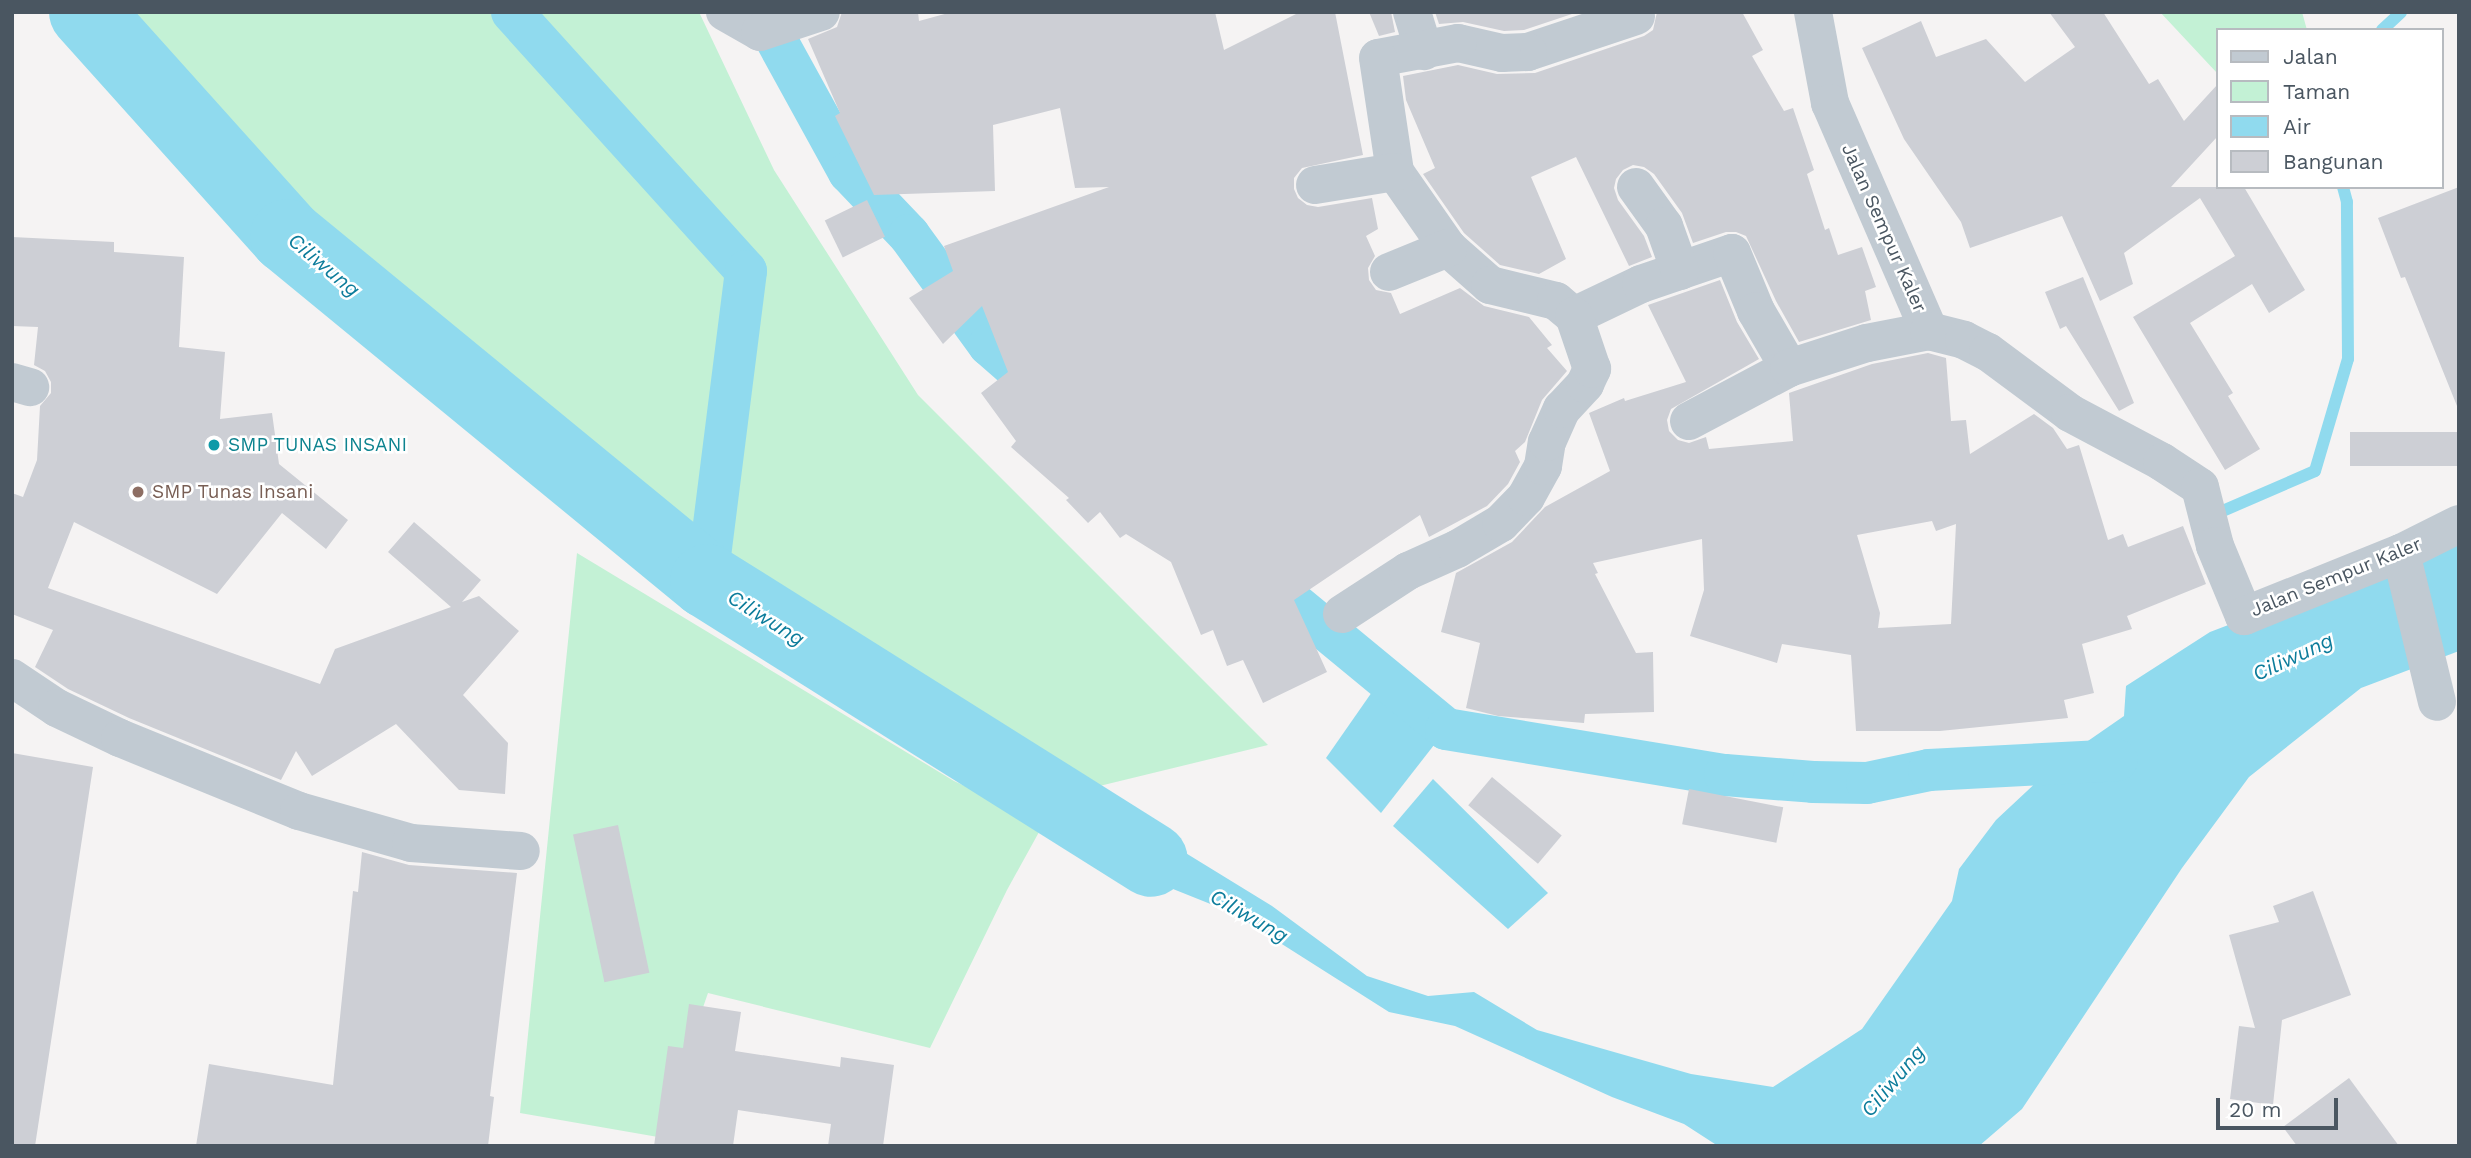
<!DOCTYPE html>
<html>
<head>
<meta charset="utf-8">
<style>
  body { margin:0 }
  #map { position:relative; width:2471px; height:1158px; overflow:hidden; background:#f5f3f3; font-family:"Work Sans",sans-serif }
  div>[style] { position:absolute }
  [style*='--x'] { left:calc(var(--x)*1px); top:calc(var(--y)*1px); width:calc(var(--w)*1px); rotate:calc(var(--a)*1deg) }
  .green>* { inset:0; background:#c3f1d5 }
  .water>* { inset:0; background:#90daee }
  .stream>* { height:12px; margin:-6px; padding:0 6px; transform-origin:6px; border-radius:6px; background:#90daee }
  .canal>* { height:42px; margin:-21px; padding:0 21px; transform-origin:21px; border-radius:21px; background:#90daee }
  .river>* { height:74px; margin:-37px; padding:0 37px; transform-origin:37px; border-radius:37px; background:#90daee }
  .building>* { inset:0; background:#cdcfd5; transform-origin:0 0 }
  .minor>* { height:38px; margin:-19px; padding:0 19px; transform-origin:19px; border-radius:19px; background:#c1cad2 }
  .dots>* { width:19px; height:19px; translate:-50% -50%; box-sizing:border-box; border:4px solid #fff; border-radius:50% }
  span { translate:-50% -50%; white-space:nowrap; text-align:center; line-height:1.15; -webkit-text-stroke:5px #fff; paint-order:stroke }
  .street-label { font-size:19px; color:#4a5661 }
  .culture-label { font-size:19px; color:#0d838f }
  .left { translate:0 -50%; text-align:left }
  .education-label { font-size:19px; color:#785e54 }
  .water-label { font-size:21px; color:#0c7c9b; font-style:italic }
  .frame { position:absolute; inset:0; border:14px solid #4a5661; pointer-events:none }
  .legend { position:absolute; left:2216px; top:28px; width:228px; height:161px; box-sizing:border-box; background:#fff; border:2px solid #b7bbc0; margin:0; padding:9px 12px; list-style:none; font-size:21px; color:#4a5661 }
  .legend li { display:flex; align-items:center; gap:14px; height:35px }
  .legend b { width:35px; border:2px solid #b7bbc0 }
  .scale { position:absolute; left:2216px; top:1098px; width:122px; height:32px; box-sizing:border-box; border:4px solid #4a5661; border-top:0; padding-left:9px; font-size:21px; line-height:24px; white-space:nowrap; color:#4a5661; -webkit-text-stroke:5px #fff; paint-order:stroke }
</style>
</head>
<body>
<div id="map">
  <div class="green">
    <div style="clip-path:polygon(81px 12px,699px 12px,774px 170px,918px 395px,1268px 745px,1083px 790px,1063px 806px,707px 581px,287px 236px,124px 52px)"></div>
    <div style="clip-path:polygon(2160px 12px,2302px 12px,2307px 30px,2217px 30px,2217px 73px)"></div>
    <div style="clip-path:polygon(577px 553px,954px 781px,1044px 823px,1007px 890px,930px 1048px,708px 993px,658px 1137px,520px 1113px)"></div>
  </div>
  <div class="water">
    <div style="clip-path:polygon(2459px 537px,2459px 651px,2361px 688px,2249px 777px,2182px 868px,2022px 1109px,1979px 1146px,1718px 1146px,1684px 1124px,1612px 1097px,1455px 1026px,1389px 1012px,1233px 913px,1148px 879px,1044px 823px,1083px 790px,1272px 906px,1367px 976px,1428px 996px,1474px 992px,1537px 1030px,1691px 1074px,1773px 1087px,1862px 1029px,1952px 901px,1959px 869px,1996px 820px,2059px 761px,2124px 716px,2126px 686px,2210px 632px)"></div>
    <div style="clip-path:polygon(1372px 692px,1434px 745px,1381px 813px,1326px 758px)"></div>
    <div style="clip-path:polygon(1433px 779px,1548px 893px,1508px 929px,1393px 826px)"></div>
  </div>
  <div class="stream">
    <div style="--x:2382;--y:30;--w:26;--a:-43"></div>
    <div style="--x:2211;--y:516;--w:113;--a:-23.4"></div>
    <div style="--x:2315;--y:471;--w:117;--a:-73.6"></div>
    <div style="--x:2348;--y:359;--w:157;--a:-90.4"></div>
    <div style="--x:2347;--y:202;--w:16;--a:-105"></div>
  </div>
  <div class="canal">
    <div style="--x:512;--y:12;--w:349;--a:47.9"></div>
    <div style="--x:746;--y:271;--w:312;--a:97.2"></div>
    <div style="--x:761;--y:12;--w:183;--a:61.2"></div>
    <div style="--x:849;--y:172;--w:87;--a:46.4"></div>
    <div style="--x:909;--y:235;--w:136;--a:54"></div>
    <div style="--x:989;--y:345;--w:73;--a:41.1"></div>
    <div style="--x:1251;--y:568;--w:253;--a:39.5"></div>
    <div style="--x:1446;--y:729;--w:283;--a:9.4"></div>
    <div style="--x:1725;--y:775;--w:88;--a:4.5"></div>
    <div style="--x:1813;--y:782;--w:54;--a:1.1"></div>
    <div style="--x:1867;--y:783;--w:63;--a:-11.8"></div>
    <div style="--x:1929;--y:770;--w:188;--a:-3"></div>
  </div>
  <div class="river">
    <div style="--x:86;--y:12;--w:301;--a:48.1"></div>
    <div style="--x:287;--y:236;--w:544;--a:39.4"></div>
    <div style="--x:707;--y:581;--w:524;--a:32.14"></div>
  </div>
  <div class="building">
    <div style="clip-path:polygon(842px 12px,918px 12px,919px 21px,952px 12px,1215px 12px,1224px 50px,1300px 12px,1335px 12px,1363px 155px,1302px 168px,1294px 178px,1294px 189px,1298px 198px,1307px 205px,1318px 207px,1372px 198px,1378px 229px,1366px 236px,1375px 256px,1368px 268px,1369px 280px,1376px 290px,1391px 293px,1400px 314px,1460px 288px,1484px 306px,1529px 317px,1552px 345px,1547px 348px,1567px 371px,1542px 400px,1525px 442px,1515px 451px,1520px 462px,1508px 484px,1487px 506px,1429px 537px,1420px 515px,1294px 600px,1327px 672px,1263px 703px,1243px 660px,1227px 666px,1213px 630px,1201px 635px,1171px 562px,1126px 534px,1120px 538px,1100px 512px,1088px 523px,1066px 500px,1069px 498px,1011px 447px,1016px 441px,981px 393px,1008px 372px,982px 306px,943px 344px,909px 298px,953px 271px,944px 246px,1109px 187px,1075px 188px,1060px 108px,993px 125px,995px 191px,874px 195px,835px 116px,840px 113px,808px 39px,837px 27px)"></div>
    <div style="clip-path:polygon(1369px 12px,1391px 12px,1395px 32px,1379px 36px)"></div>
    <div style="clip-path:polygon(1435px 12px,1578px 12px,1524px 30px,1504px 31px,1463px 22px,1439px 24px)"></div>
    <div style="clip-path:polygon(1657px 12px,1742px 12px,1763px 50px,1752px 56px,1784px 111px,1793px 108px,1814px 170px,1807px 174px,1825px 230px,1829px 228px,1838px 255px,1862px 247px,1876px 287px,1865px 291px,1871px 320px,1799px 342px,1776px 301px,1746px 236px,1736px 232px,1726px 232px,1693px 243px,1682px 213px,1654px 174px,1644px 167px,1633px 165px,1623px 170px,1616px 179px,1614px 188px,1618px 200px,1644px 236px,1652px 257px,1629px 266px,1576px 157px,1531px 177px,1566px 259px,1539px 274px,1500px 265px,1464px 233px,1423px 174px,1435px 168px,1406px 100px,1403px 76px,1458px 65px,1497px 74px,1535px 73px,1644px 36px,1653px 30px)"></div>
    <div style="clip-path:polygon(2049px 12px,2103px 12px,2149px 84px,2158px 79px,2184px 121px,2217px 85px,2217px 137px,2171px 187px,2244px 187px,2305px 290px,2269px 313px,2252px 284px,2190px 323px,2233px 393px,2228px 396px,2260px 449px,2225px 470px,2133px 317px,2235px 256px,2200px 198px,2124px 253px,2133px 284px,2100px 301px,2062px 216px,1970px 248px,1961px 222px,1904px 139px,1862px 48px,1921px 21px,1936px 57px,1986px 39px,2025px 82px,2075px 47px)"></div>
    <div style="clip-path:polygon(2459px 187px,2459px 405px,2457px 406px,2405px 277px,2401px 278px,2378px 218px)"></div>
    <div style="left:867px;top:200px;width:41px;height:47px;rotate:64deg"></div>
    <div style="clip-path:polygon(12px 237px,114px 242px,114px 252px,184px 257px,179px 347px,225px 352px,220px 419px,272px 413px,279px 464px,348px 520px,326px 549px,282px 513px,217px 594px,74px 522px,48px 588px,320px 684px,335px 649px,451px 607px,388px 552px,414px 522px,481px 580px,462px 602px,479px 596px,519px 631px,463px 695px,508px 743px,505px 794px,459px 790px,396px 724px,312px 776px,296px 751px,281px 780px,129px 718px,68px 689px,35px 667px,53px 630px,12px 614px,12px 493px,23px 497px,37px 460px,40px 406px,51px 393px,51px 382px,45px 371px,34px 365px,38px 327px,12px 326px)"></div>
    <div style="clip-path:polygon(2083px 277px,2134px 403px,2119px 411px,2066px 326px,2060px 329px,2045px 292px)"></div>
    <div style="clip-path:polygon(evenodd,1720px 280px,1737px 322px,1759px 359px,1671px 409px,1667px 420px,1669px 431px,1678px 440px,1689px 443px,1706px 437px,1709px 449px,1793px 441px,1789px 393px,1872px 364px,1928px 353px,1946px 358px,1951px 421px,1966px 420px,1970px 454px,2034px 414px,2053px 428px,2067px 449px,2079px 445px,2108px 540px,2123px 534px,2128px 547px,2183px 526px,2206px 584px,2127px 616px,2132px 629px,2082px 644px,2094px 693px,2064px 700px,2068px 718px,1940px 731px,1856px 731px,1851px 655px,1782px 644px,1777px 663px,1690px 636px,1704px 590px,1702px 539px,1593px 563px,1598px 573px,1595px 574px,1636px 653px,1653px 652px,1654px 712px,1585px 714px,1584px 723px,1498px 716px,1466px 708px,1480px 643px,1441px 632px,1456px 573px,1512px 542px,1545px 507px,1610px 471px,1589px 413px,1624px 398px,1625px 401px,1686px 382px,1648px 305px,1720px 280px,1932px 521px,1936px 531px,1956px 524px,1951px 624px,1878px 628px,1880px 613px,1857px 535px,1932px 521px)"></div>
    <div style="left:2459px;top:432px;width:34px;height:109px;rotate:90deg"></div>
    <div style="clip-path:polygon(12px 753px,93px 767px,35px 1146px,12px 1146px)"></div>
    <div style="left:1492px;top:777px;width:91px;height:37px;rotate:40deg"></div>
    <div style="left:1689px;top:789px;width:96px;height:36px;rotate:11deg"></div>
    <div style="left:618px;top:825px;width:151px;height:46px;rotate:78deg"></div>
    <div style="clip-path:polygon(362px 852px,409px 865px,517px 873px,490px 1096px,494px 1097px,488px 1146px,196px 1146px,209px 1064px,333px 1085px,353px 891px,358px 892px)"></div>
    <div style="clip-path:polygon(2313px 891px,2351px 995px,2282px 1020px,2273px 1105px,2230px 1099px,2239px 1026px,2255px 1028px,2229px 935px,2279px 922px,2273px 906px)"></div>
    <div style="clip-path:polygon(689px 1004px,741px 1012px,735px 1051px,840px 1067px,841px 1057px,894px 1065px,883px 1146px,828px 1146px,831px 1124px,738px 1110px,733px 1146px,654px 1146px,668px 1046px,683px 1048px)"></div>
    <div style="clip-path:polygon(2349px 1078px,2399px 1146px,2297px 1146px,2283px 1127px)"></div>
  </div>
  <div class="minor">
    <div style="--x:725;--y:12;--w:40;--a:29.7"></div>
    <div style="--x:760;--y:32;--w:64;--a:-18.2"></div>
    <div style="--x:1412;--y:12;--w:41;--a:72.9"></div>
    <div style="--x:1813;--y:12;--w:93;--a:79.4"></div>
    <div style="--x:1830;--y:103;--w:249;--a:66.5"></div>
    <div style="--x:1636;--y:16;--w:114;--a:161.6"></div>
    <div style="--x:1528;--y:52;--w:26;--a:178"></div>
    <div style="--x:1502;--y:53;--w:45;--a:-167.2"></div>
    <div style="--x:1458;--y:43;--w:81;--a:169.4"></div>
    <div style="--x:1378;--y:58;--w:115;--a:81.5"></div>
    <div style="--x:1395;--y:172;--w:93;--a:55.1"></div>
    <div style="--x:1448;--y:248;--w:56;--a:41.4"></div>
    <div style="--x:1490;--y:285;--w:68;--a:13.6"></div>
    <div style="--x:1556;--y:301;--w:23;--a:40"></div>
    <div style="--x:1574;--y:316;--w:74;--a:-25.5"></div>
    <div style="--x:1641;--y:284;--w:96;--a:-18.8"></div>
    <div style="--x:1732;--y:253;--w:63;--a:67.5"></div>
    <div style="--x:1756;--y:311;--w:66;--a:59.9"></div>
    <div style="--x:1315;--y:185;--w:81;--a:-9.2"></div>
    <div style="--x:1636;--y:187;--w:48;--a:54.3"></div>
    <div style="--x:1664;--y:226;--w:48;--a:70.4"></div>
    <div style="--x:1389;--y:272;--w:64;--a:-22.1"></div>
    <div style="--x:12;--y:382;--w:19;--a:16"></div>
    <div style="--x:1689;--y:421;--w:113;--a:-27.9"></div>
    <div style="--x:1789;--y:368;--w:82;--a:-17.8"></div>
    <div style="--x:1867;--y:343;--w:63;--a:-11"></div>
    <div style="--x:1929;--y:331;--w:36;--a:14"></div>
    <div style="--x:1964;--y:340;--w:27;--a:27"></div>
    <div style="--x:1988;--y:352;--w:102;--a:36.6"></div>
    <div style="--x:2070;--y:413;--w:104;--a:28"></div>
    <div style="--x:2162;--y:462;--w:45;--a:33.3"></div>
    <div style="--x:2200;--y:487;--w:61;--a:75.7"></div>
    <div style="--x:2215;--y:546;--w:76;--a:67.5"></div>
    <div style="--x:2244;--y:616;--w:169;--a:-21.9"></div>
    <div style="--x:2401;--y:553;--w:65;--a:-26.6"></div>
    <div style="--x:2401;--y:553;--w:153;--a:76.4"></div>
    <div style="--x:1342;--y:614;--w:79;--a:-33.1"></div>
    <div style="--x:1408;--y:571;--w:54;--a:-24.2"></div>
    <div style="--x:1457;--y:549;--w:51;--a:-30.6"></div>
    <div style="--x:1501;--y:523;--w:36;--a:-46"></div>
    <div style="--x:1526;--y:497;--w:35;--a:-61"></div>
    <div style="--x:1543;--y:466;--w:24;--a:-81"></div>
    <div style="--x:1547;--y:442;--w:36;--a:-66"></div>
    <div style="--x:1562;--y:409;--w:34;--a:-47"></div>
    <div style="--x:1585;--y:384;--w:17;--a:-65"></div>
    <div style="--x:1592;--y:369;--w:56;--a:-108.8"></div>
    <div style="--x:12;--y:678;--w:54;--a:33.7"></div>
    <div style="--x:57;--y:708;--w:70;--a:25.5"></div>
    <div style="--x:120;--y:738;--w:193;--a:22.2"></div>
    <div style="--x:299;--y:811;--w:116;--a:15.9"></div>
    <div style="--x:411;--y:843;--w:110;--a:4.2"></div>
  </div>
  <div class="dots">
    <div style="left:214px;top:445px;background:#0f9aa8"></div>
    <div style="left:138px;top:492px;background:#8d6e63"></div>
  </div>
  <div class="street-label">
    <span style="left:1884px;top:228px;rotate:66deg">Jalan Sempur Kaler</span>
    <span style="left:2336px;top:577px;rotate:-22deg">Jalan Sempur Kaler</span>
  </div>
  <div class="culture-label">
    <span class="left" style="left:228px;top:445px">SMP TUNAS INSANI</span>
  </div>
  <div class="education-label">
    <span class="left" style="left:152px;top:492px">SMP Tunas Insani</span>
  </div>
  <div class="water-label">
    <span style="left:324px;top:265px;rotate:40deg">Ciliwung</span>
    <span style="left:766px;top:618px;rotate:32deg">Ciliwung</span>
    <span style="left:2293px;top:657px;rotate:-25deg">Ciliwung</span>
    <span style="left:1249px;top:916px;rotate:30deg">Ciliwung</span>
    <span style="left:1893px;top:1081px;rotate:-50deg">Ciliwung</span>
  </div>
  <div class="frame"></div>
  <ul class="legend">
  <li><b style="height:9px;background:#c1cad2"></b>Jalan</li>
  <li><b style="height:19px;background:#c3f1d5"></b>Taman</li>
  <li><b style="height:19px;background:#90daee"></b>Air</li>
  <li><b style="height:19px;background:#cdcfd5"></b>Bangunan</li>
  </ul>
  <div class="scale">20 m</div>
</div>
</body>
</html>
